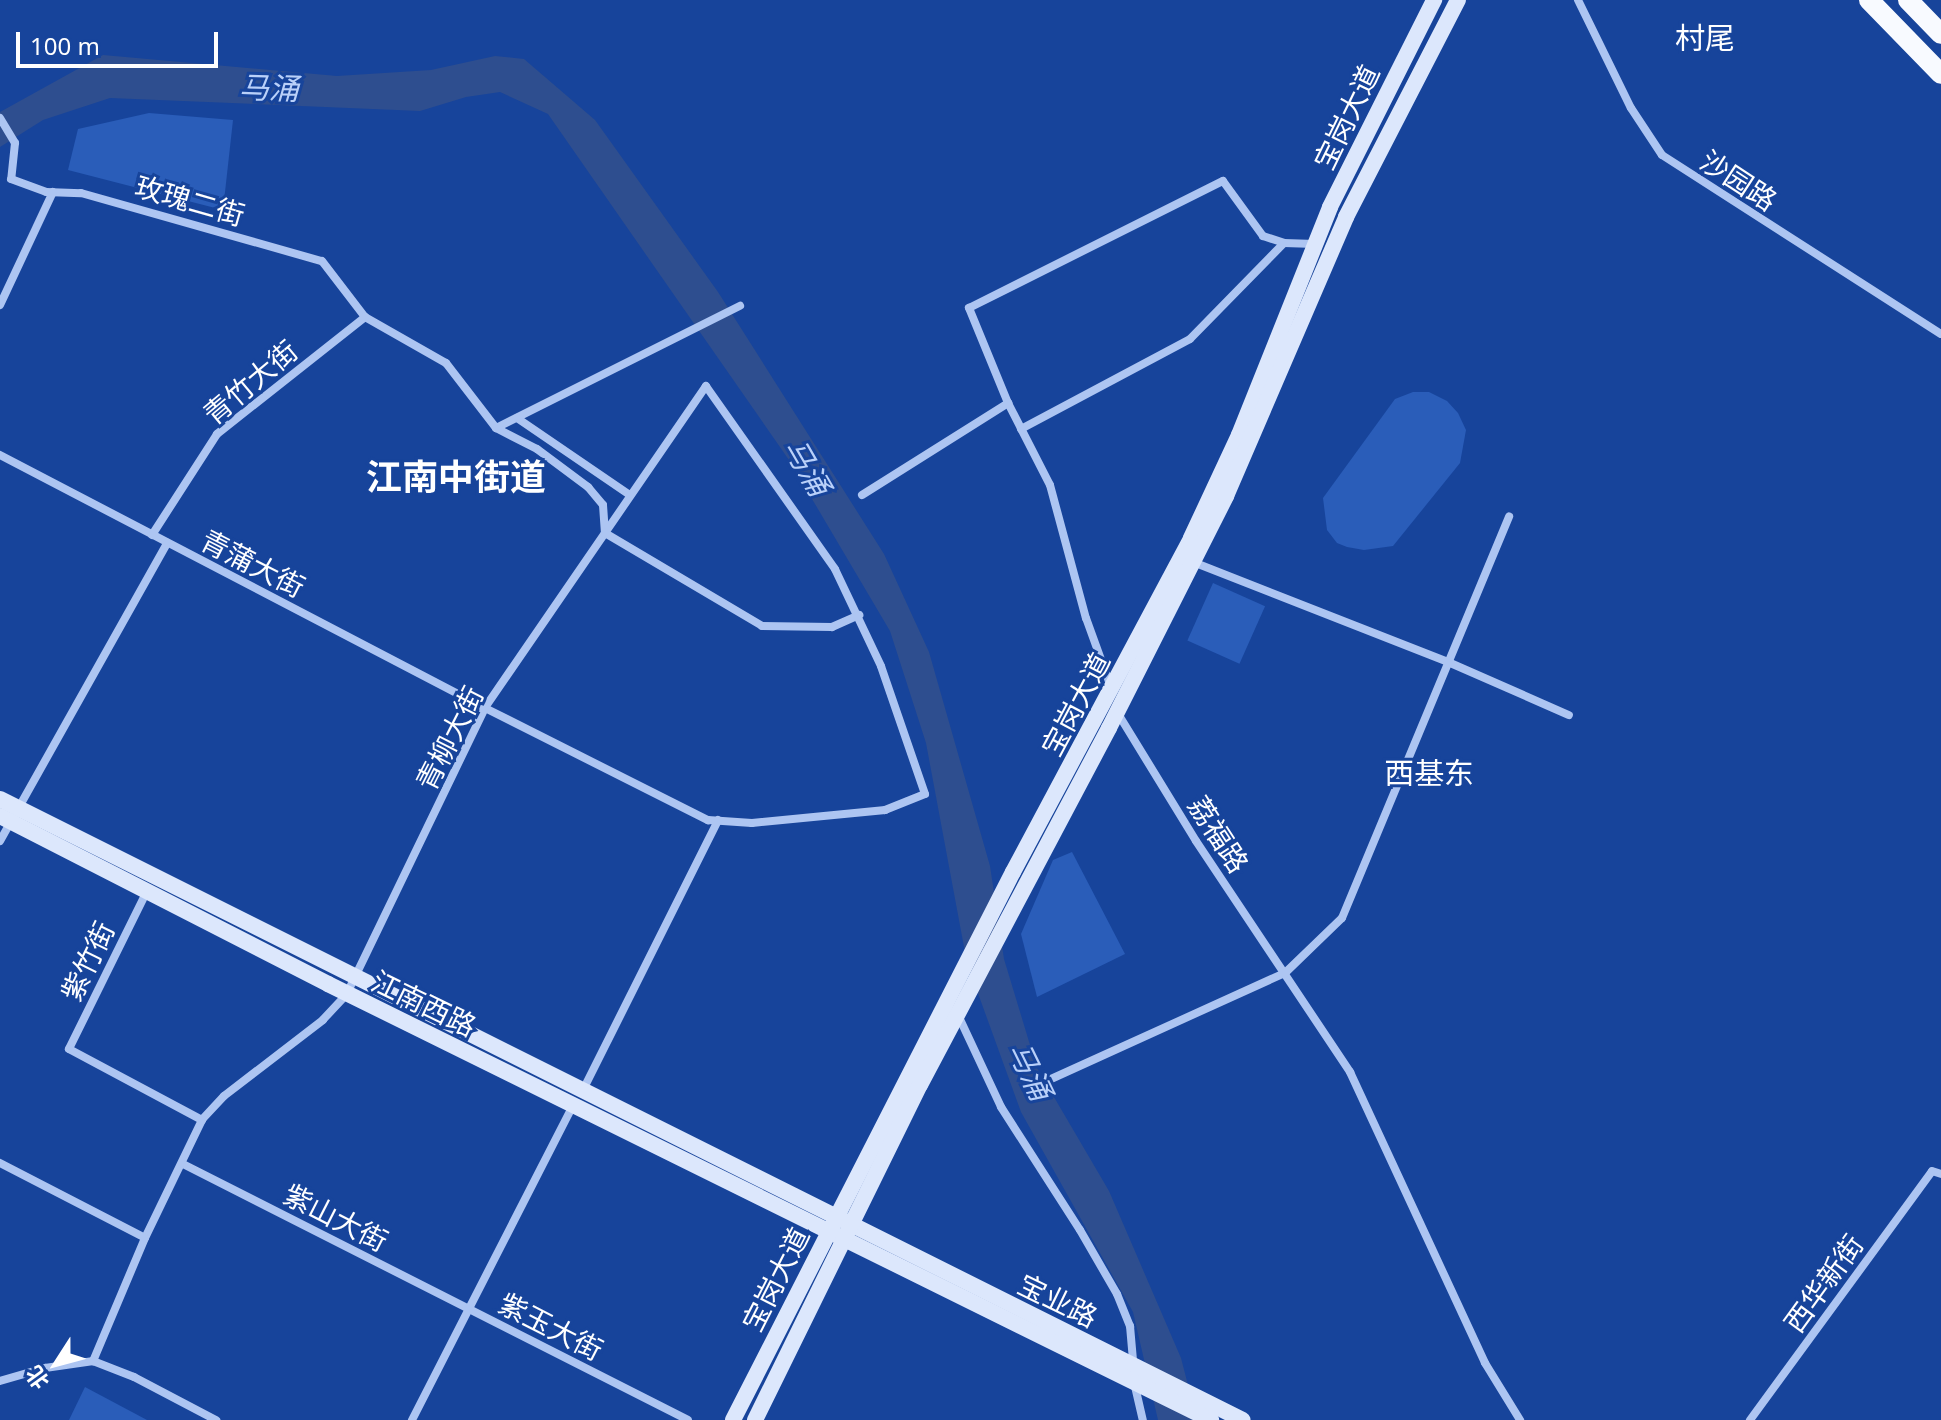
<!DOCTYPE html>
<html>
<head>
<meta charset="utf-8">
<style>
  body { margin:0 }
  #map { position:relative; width:1941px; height:1420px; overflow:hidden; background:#17449b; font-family:"Noto Sans","Noto Sans SC",sans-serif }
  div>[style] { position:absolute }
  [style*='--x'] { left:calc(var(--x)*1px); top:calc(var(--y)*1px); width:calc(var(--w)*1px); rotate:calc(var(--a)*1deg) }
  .green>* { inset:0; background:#2a5db9; transform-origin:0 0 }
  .water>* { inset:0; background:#2e4e8f }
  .minor>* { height:8px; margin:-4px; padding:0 4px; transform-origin:4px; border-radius:4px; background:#adc5f2 }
  .secondary>* { height:16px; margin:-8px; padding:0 8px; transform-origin:8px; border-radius:8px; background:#dce7fc }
  .primary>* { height:20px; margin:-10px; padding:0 10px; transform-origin:10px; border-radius:10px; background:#f8faff }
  span { translate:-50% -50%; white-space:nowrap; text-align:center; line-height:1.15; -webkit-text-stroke:6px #17449b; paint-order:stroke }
  .street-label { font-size:28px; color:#fff }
  .neighbourhood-label { font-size:30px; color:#fff }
  .water-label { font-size:30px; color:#b9d0f9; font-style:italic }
  .district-label { font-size:36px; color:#fff; font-weight:700 }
  .north { position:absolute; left:16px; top:1324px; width:80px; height:80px; -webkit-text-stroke:6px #17449b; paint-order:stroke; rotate:234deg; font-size:22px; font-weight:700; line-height:32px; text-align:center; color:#fff }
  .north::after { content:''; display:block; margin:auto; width:28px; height:36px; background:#fff; clip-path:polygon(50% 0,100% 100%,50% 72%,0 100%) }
  .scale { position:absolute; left:16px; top:32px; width:202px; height:36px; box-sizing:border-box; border:4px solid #fff; border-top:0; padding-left:10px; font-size:24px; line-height:28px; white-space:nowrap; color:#fff; -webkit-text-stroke:6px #17449b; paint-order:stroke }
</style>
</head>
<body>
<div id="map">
  <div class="green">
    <div style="clip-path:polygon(149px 113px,233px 120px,223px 210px,68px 170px,78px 129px)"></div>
    <div style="clip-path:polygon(1413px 392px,1429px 392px,1447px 401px,1458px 413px,1466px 430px,1460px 463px,1393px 546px,1364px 550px,1347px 547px,1337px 543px,1327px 530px,1323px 498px,1395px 399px)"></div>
    <div style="left:1213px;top:583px;width:57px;height:63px;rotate:24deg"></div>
    <div style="clip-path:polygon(1072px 852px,1125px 954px,1037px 997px,1021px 934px,1053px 860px)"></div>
    <div style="clip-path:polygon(85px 1387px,147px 1420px,69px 1420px)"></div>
  </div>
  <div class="water">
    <div style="clip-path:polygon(103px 55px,337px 76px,431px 70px,495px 56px,524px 59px,595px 120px,718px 292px,884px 554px,929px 652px,990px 866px,1004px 959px,1037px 1068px,1109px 1191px,1181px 1358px,1197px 1420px,1158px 1420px,1133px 1312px,1021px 1112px,967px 963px,926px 743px,890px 631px,789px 460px,548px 114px,500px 92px,466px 97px,420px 111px,110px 98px,43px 120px,0 147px,0 112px)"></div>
  </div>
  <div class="minor">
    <div style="--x:1578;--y:0;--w:120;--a:63.9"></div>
    <div style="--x:1631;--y:108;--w:56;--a:56.6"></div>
    <div style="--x:1662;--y:155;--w:331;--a:32.7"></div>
    <div style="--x:0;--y:118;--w:29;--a:59"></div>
    <div style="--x:15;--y:143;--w:36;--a:96"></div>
    <div style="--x:11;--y:179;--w:37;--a:20"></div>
    <div style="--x:46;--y:192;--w:35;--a:2"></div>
    <div style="--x:81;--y:193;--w:250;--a:15.8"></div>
    <div style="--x:322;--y:261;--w:71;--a:52.5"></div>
    <div style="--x:365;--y:317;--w:93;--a:29.6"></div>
    <div style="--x:446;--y:363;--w:82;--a:52.4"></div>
    <div style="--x:496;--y:428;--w:273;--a:-26.6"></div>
    <div style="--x:0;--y:305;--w:125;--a:-64.9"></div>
    <div style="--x:1008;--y:403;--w:103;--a:-112.3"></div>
    <div style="--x:969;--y:308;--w:284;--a:-26.6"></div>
    <div style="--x:1223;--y:181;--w:68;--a:54"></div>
    <div style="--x:1263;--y:236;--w:22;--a:18"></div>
    <div style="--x:517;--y:418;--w:137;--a:34.3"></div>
    <div style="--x:496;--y:428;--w:46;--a:27.1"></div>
    <div style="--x:537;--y:449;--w:64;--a:36.7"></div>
    <div style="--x:588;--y:487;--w:23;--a:50"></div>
    <div style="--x:603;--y:505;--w:27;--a:86"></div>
    <div style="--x:1021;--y:429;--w:191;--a:-28"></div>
    <div style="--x:1190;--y:339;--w:134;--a:-45.6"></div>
    <div style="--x:1284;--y:243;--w:31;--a:2"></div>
    <div style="--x:0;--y:455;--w:547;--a:27.55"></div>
    <div style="--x:485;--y:708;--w:250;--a:26.7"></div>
    <div style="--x:708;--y:820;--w:44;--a:3.9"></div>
    <div style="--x:752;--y:823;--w:134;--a:-5.6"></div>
    <div style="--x:885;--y:810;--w:43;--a:-21.8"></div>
    <div style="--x:925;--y:794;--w:135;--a:-109"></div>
    <div style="--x:881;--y:666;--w:107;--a:-115.4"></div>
    <div style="--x:835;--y:569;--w:224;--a:-125.2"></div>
    <div style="--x:706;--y:386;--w:391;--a:124.5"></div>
    <div style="--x:485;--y:708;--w:318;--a:115.8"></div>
    <div style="--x:347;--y:994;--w:35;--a:133"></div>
    <div style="--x:323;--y:1020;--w:125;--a:142.5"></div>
    <div style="--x:224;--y:1096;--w:33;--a:133"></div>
    <div style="--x:202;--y:1120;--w:131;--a:115.8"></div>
    <div style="--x:145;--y:1238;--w:134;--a:112.9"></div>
    <div style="--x:862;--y:495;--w:173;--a:-32.2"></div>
    <div style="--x:1008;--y:403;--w:92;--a:62.9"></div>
    <div style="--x:1050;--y:485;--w:138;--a:74.9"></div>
    <div style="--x:1086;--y:618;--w:73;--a:70.1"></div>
    <div style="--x:605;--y:533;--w:182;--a:30.6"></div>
    <div style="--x:762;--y:626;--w:70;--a:0.8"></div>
    <div style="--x:832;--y:627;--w:30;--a:-24"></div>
    <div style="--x:152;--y:535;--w:120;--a:-57.2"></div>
    <div style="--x:217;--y:434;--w:189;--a:-38.3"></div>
    <div style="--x:1193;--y:562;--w:274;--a:21.4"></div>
    <div style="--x:1448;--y:662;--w:132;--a:23.7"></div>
    <div style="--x:1117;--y:712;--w:151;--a:58.5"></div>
    <div style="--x:1196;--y:841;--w:278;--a:56.3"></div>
    <div style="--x:1350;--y:1072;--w:321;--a:65.1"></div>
    <div style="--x:1485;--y:1363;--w:67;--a:58.4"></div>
    <div style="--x:0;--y:841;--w:342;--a:-60.7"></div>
    <div style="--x:146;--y:893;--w:174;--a:116.3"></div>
    <div style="--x:69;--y:1049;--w:151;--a:28.1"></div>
    <div style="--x:958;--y:1015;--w:102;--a:64.9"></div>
    <div style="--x:1001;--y:1107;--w:146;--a:57.3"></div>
    <div style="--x:1080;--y:1230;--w:74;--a:60"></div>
    <div style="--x:1117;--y:1294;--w:35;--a:68"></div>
    <div style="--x:1130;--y:1326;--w:38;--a:85"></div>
    <div style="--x:1051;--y:1079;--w:257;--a:-24.4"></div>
    <div style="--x:1285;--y:973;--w:79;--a:-44"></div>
    <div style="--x:1342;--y:918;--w:435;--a:-67.4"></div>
    <div style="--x:583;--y:1090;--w:302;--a:-63.4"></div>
    <div style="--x:0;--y:1163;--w:163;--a:27.3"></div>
    <div style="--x:183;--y:1164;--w:566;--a:26.88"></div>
    <div style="--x:0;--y:1381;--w:47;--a:-16.1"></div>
    <div style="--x:45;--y:1368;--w:49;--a:-8.3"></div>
    <div style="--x:93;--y:1361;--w:44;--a:21.3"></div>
    <div style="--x:134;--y:1377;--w:93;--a:27.7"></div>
    <div style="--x:1134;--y:1382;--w:39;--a:77"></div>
    <div style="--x:412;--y:1420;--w:353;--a:-62.9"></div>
    <div style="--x:1750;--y:1420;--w:308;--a:-53.8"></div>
    <div style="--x:1932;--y:1171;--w:9;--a:18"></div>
  </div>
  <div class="secondary">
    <div style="--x:0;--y:799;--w:1389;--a:26.55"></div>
    <div style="--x:0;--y:816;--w:369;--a:27.1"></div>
    <div style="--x:328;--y:984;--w:985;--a:26.28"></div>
    <div style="--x:733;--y:1420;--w:615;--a:-62.94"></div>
    <div style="--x:1013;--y:872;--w:378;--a:-61.9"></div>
    <div style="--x:1191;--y:538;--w:114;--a:-65"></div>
    <div style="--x:1239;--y:435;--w:245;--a:-68.2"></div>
    <div style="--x:1330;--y:207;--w:232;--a:-63.3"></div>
    <div style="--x:755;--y:1420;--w:373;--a:-63.8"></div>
    <div style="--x:920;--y:1085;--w:404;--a:-62.1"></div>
    <div style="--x:1109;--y:728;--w:260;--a:-63.2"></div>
    <div style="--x:1226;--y:496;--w:304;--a:-66.7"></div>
    <div style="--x:1346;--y:217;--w:244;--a:-62.7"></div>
  </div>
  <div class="primary">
    <div style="--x:1869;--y:0;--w:103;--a:45.8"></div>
    <div style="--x:1908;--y:0;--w:47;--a:45.9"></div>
  </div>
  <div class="street-label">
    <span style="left:1346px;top:117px;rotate:-64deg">宝岗大道</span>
    <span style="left:1739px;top:180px;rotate:33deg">沙园路</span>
    <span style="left:190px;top:200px;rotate:16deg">玫瑰二街</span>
    <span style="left:250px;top:382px;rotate:-40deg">青竹大街</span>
    <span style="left:253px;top:563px;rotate:27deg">青蒲大街</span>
    <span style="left:1075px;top:704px;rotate:-62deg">宝岗大道</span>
    <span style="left:449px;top:738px;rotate:-63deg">青柳大街</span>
    <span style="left:1219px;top:834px;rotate:57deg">荔福路</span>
    <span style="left:87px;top:961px;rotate:-64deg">紫竹街</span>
    <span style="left:424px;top:1003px;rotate:26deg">江南西路</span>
    <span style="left:336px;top:1217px;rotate:27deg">紫山大街</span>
    <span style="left:775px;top:1279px;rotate:-63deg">宝岗大道</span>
    <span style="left:1823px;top:1283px;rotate:-54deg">西华新街</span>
    <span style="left:1058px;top:1300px;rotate:26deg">宝业路</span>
    <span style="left:551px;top:1326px;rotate:27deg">紫玉大街</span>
  </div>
  <div class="neighbourhood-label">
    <span style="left:1705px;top:38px">村尾</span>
    <span style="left:1429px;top:773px">西基东</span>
  </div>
  <div class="water-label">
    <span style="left:269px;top:88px;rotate:2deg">马涌</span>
    <span style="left:807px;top:467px;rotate:60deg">马涌</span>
    <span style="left:1030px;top:1071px;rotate:64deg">马涌</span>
  </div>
  <div class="district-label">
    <span style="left:456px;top:477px">江南中街道</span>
  </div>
  <div class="north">北</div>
  <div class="scale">100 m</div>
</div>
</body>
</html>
